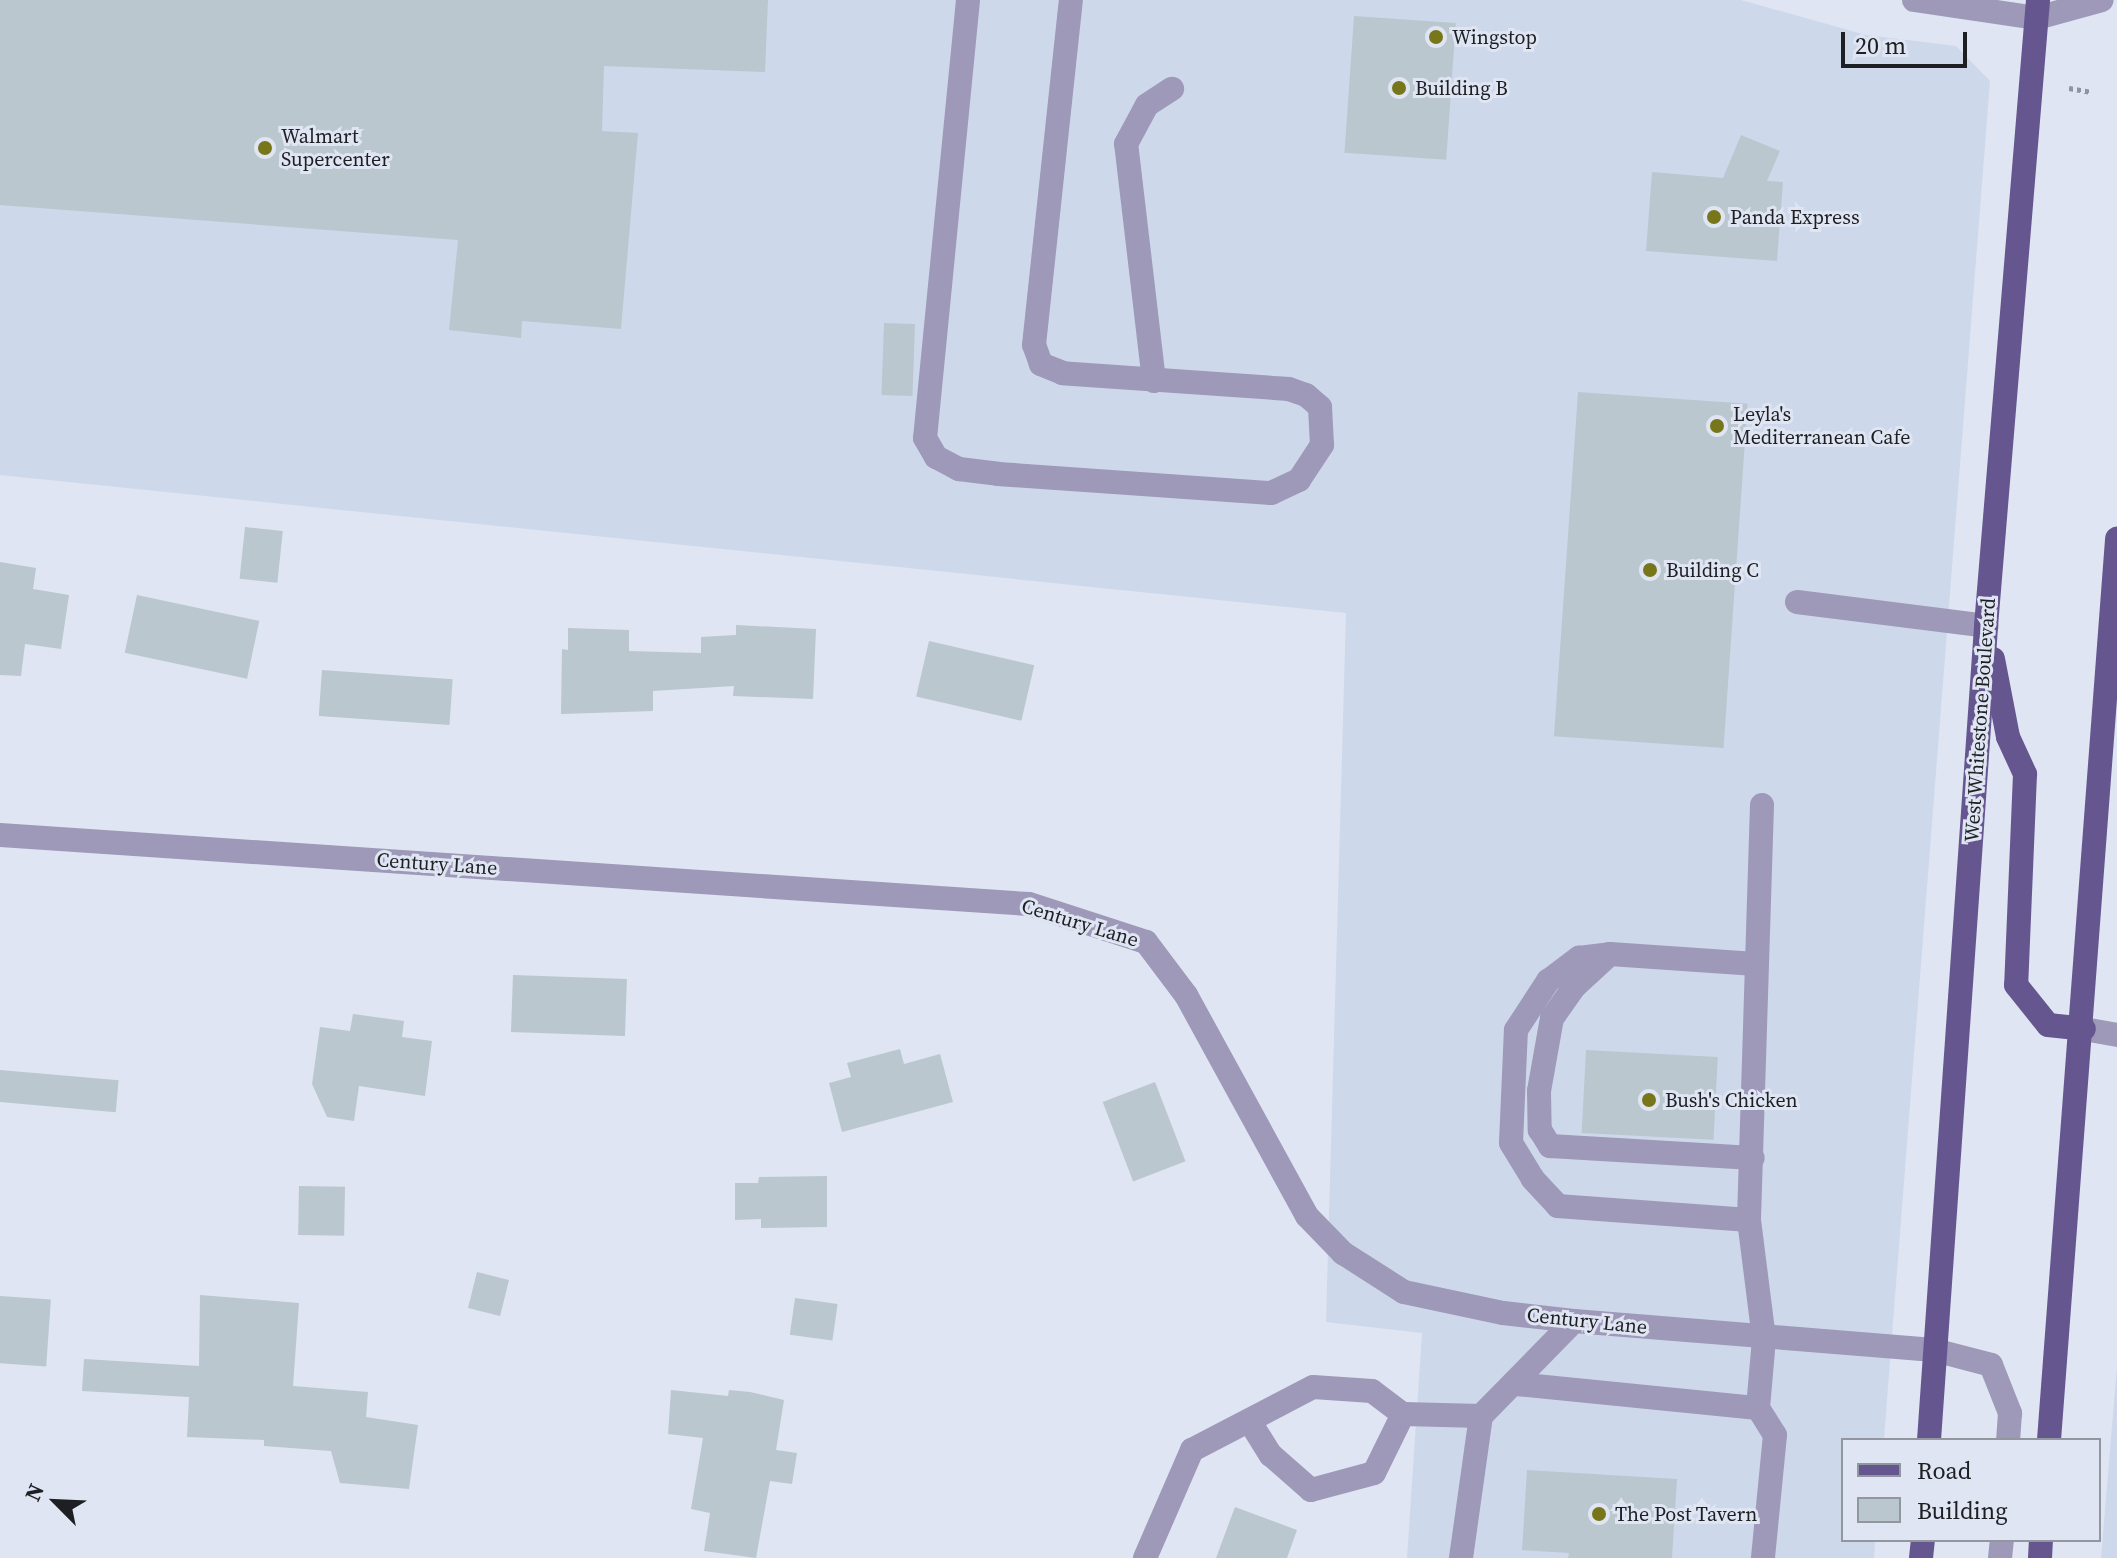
<!DOCTYPE html>
<html>
<head>
<meta charset="utf-8">
<style>
  body { margin:0 }
  #map { position:relative; width:2117px; height:1558px; overflow:hidden; background:#dfe5f2; font-family:"Source Serif 4",serif }
  div>[style] { position:absolute }
  [style*='--x'] { left:calc(var(--x)*1px); top:calc(var(--y)*1px); width:calc(var(--w)*1px); rotate:calc(var(--a)*1deg) }
  .built>* { inset:0; background:#ced8eb }
  .building>* { inset:0; background:#bac7cf; transform-origin:0 0 }
  .path>* { height:5px; margin-top:-2.5px; transform-origin:0; background:repeating-linear-gradient(90deg,#8e939c 0 4px,transparent 0 8px) }
  .minor>* { height:24px; margin:-12px; padding:0 12px; transform-origin:12px; border-radius:12px; background:#9e98b9 }
  .major>* { height:24px; margin:-12px; padding:0 12px; transform-origin:12px; border-radius:12px; background:#655690 }
  .dots>* { width:22px; height:22px; translate:-50% -50%; box-sizing:border-box; border:4px solid #dfe5f2; border-radius:50% }
  span { translate:-50% -50%; white-space:nowrap; text-align:center; line-height:1.15; -webkit-text-stroke:6px #dfe5f2; paint-order:stroke }
  .poi-label { font-size:20px; color:#1d1f23 }
  .left { translate:0 -50%; text-align:left }
  .street-label { font-size:20px; color:#1d1f23 }
  .legend { position:absolute; left:1841px; top:1438px; width:260px; height:104px; box-sizing:border-box; background:#dfe5f2; border:2px solid #91969f; margin:0; padding:10px 14px; list-style:none; font-size:24px; color:#1d1f23 }
  .legend li { display:flex; align-items:center; gap:16px; height:40px }
  .legend b { width:40px; border:2px solid #91969f }
  .north { position:absolute; left:16px; top:1462px; width:80px; height:80px; -webkit-text-stroke:6px #dfe5f2; paint-order:stroke; rotate:294deg; font-size:22px; font-weight:700; line-height:32px; text-align:center; color:#1d1f23 }
  .north::after { content:''; display:block; margin:auto; width:28px; height:36px; background:#1d1f23; clip-path:polygon(50% 0,100% 100%,50% 72%,0 100%) }
  .scale { position:absolute; left:1841px; top:32px; width:126px; height:36px; box-sizing:border-box; border:4px solid #1d1f23; border-top:0; padding-left:10px; font-size:24px; line-height:28px; white-space:nowrap; color:#1d1f23; -webkit-text-stroke:6px #dfe5f2; paint-order:stroke }
</style>
</head>
<body>
<div id="map">
  <div class="built">
    <div style="clip-path:polygon(0 0,1741px 0,1866px 35px,1956px 46px,1990px 81px,1889px 1374px,1884px 1440px,1843px 1440px,1843px 1540px,1875px 1540px,1874px 1558px,1407px 1558px,1422px 1333px,1326px 1322px,1346px 613px,0 475px)"></div>
    <div style="clip-path:polygon(2117px 1366px,2117px 1558px,2101px 1558px)"></div>
  </div>
  <div class="building">
    <div style="clip-path:polygon(0 0,768px 0,765px 72px,604px 66px,602px 131px,638px 133px,621px 329px,522px 321px,521px 338px,449px 330px,458px 240px,0 205px)"></div>
    <div style="left:1354px;top:16px;width:102px;height:137px;rotate:4deg"></div>
    <div style="clip-path:polygon(1741px 135px,1780px 151px,1767px 181px,1783px 182px,1777px 261px,1646px 251px,1652px 172px,1723px 178px)"></div>
    <div style="left:884px;top:323px;width:31px;height:72px;rotate:2deg"></div>
    <div style="left:1578px;top:392px;width:170px;height:345px;rotate:4deg"></div>
    <div style="left:245px;top:527px;width:38px;height:52px;rotate:6deg"></div>
    <div style="clip-path:polygon(0 562px,36px 568px,33px 589px,69px 595px,61px 649px,25px 644px,21px 676px,0 675px)"></div>
    <div style="left:137px;top:595px;width:125px;height:59px;rotate:12deg"></div>
    <div style="clip-path:polygon(736px 625px,816px 629px,813px 699px,733px 696px,734px 686px,653px 691px,653px 711px,561px 714px,562px 649px,568px 650px,568px 628px,629px 630px,629px 651px,701px 653px,701px 637px,736px 635px)"></div>
    <div style="left:929px;top:641px;width:108px;height:57px;rotate:13deg"></div>
    <div style="left:322px;top:670px;width:131px;height:46px;rotate:4deg"></div>
    <div style="left:513px;top:975px;width:114px;height:57px;rotate:2deg"></div>
    <div style="clip-path:polygon(353px 1014px,404px 1021px,402px 1037px,432px 1041px,425px 1096px,359px 1086px,354px 1121px,327px 1117px,312px 1084px,320px 1027px,350px 1031px)"></div>
    <div style="clip-path:polygon(900px 1049px,904px 1064px,940px 1054px,953px 1102px,842px 1132px,829px 1083px,851px 1077px,847px 1063px)"></div>
    <div style="left:1586px;top:1050px;width:132px;height:83px;rotate:3deg"></div>
    <div style="left:0;top:1070px;width:119px;height:32px;rotate:5deg"></div>
    <div style="left:1155px;top:1082px;width:85px;height:56px;rotate:69deg"></div>
    <div style="clip-path:polygon(827px 1176px,827px 1227px,761px 1228px,761px 1219px,735px 1220px,735px 1183px,758px 1183px,759px 1177px)"></div>
    <div style="left:299px;top:1186px;width:46px;height:49px;rotate:1deg"></div>
    <div style="left:477px;top:1272px;width:33px;height:37px;rotate:14deg"></div>
    <div style="clip-path:polygon(200px 1295px,299px 1303px,293px 1386px,368px 1392px,366px 1417px,418px 1425px,409px 1489px,340px 1483px,331px 1451px,264px 1446px,264px 1440px,187px 1437px,189px 1397px,82px 1391px,84px 1359px,199px 1366px)"></div>
    <div style="left:0;top:1296px;width:51px;height:67px;rotate:4deg"></div>
    <div style="left:795px;top:1298px;width:43px;height:37px;rotate:8deg"></div>
    <div style="clip-path:polygon(671px 1390px,728px 1396px,729px 1390px,750px 1392px,784px 1400px,776px 1450px,797px 1453px,792px 1484px,770px 1481px,756px 1558px,704px 1551px,710px 1513px,691px 1509px,703px 1438px,668px 1434px)"></div>
    <div style="clip-path:polygon(1527px 1470px,1677px 1479px,1672px 1558px,1568px 1558px,1569px 1553px,1522px 1550px)"></div>
    <div style="clip-path:polygon(1235px 1507px,1297px 1530px,1287px 1558px,1216px 1558px)"></div>
  </div>
  <div class="path">
    <div style="--x:2069;--y:88;--w:23;--a:10"></div>
  </div>
  <div class="minor">
    <div style="--x:968;--y:0;--w:440;--a:95.6"></div>
    <div style="--x:925;--y:438;--w:22;--a:60"></div>
    <div style="--x:936;--y:457;--w:26;--a:28"></div>
    <div style="--x:959;--y:469;--w:39;--a:7"></div>
    <div style="--x:998;--y:474;--w:274;--a:4"></div>
    <div style="--x:1271;--y:493;--w:31;--a:-25"></div>
    <div style="--x:1299;--y:480;--w:42;--a:-56.7"></div>
    <div style="--x:1322;--y:445;--w:38;--a:-93"></div>
    <div style="--x:1320;--y:407;--w:18;--a:-139"></div>
    <div style="--x:1306;--y:395;--w:18;--a:-161"></div>
    <div style="--x:1289;--y:389;--w:227;--a:-176"></div>
    <div style="--x:1063;--y:373;--w:24;--a:-158"></div>
    <div style="--x:1041;--y:364;--w:20;--a:-110"></div>
    <div style="--x:1034;--y:345;--w:347;--a:-83.9"></div>
    <div style="--x:1914;--y:0;--w:124;--a:8.3"></div>
    <div style="--x:2037;--y:18;--w:67;--a:-15.5"></div>
    <div style="--x:1154;--y:381;--w:239;--a:-96.7"></div>
    <div style="--x:1126;--y:144;--w:44;--a:-61.7"></div>
    <div style="--x:1147;--y:105;--w:30;--a:-33"></div>
    <div style="--x:1797;--y:602;--w:191;--a:7.2"></div>
    <div style="--x:1762;--y:805;--w:415;--a:91.8"></div>
    <div style="--x:1749;--y:1220;--w:120;--a:82.8"></div>
    <div style="--x:1764;--y:1339;--w:69;--a:95"></div>
    <div style="--x:1758;--y:1408;--w:32;--a:58"></div>
    <div style="--x:1775;--y:1435;--w:124;--a:95.6"></div>
    <div style="--x:0;--y:835;--w:1031;--a:3.84"></div>
    <div style="--x:1029;--y:904;--w:123;--a:18"></div>
    <div style="--x:1146;--y:942;--w:66;--a:53"></div>
    <div style="--x:1186;--y:995;--w:252;--a:61.3"></div>
    <div style="--x:1307;--y:1216;--w:52;--a:45.8"></div>
    <div style="--x:1343;--y:1253;--w:72;--a:32.6"></div>
    <div style="--x:1404;--y:1292;--w:101;--a:12"></div>
    <div style="--x:1503;--y:1313;--w:71;--a:6.4"></div>
    <div style="--x:1574;--y:1321;--w:361;--a:4.6"></div>
    <div style="--x:1934;--y:1350;--w:59;--a:14.7"></div>
    <div style="--x:1991;--y:1365;--w:52;--a:68.4"></div>
    <div style="--x:2010;--y:1413;--w:27;--a:94"></div>
    <div style="--x:1610;--y:954;--w:49;--a:137.5"></div>
    <div style="--x:1574;--y:987;--w:38;--a:125"></div>
    <div style="--x:1552;--y:1018;--w:74;--a:100.1"></div>
    <div style="--x:1539;--y:1091;--w:39;--a:89"></div>
    <div style="--x:1540;--y:1130;--w:19;--a:58"></div>
    <div style="--x:1550;--y:1146;--w:203;--a:3.4"></div>
    <div style="--x:2084;--y:1029;--w:34;--a:10"></div>
    <div style="--x:1749;--y:1220;--w:192;--a:-175.8"></div>
    <div style="--x:1558;--y:1206;--w:37;--a:-133"></div>
    <div style="--x:1533;--y:1179;--w:42;--a:-121.4"></div>
    <div style="--x:1511;--y:1143;--w:113;--a:-87.5"></div>
    <div style="--x:1516;--y:1030;--w:59;--a:-56.9"></div>
    <div style="--x:1548;--y:981;--w:39;--a:-37"></div>
    <div style="--x:1579;--y:958;--w:31;--a:-7"></div>
    <div style="--x:1610;--y:954;--w:146;--a:3.9"></div>
    <div style="--x:1516;--y:1384;--w:243;--a:5.7"></div>
    <div style="--x:1250;--y:1422;--w:39;--a:58"></div>
    <div style="--x:1271;--y:1455;--w:53;--a:41.2"></div>
    <div style="--x:1311;--y:1490;--w:65;--a:-15.1"></div>
    <div style="--x:1374;--y:1473;--w:66;--a:-63.8"></div>
    <div style="--x:1145;--y:1558;--w:118;--a:-66.5"></div>
    <div style="--x:1192;--y:1450;--w:136;--a:-27.5"></div>
    <div style="--x:1313;--y:1387;--w:59;--a:3.9"></div>
    <div style="--x:1372;--y:1391;--w:39;--a:37"></div>
    <div style="--x:1403;--y:1414;--w:78;--a:1.5"></div>
    <div style="--x:1461;--y:1558;--w:143;--a:-82"></div>
    <div style="--x:1481;--y:1416;--w:133;--a:-45.6"></div>
    <div style="--x:2000;--y:1558;--w:18;--a:-84"></div>
  </div>
  <div class="major">
    <div style="--x:1993;--y:659;--w:79;--a:79.1"></div>
    <div style="--x:2008;--y:737;--w:41;--a:65.3"></div>
    <div style="--x:2025;--y:774;--w:211;--a:92.4"></div>
    <div style="--x:2016;--y:985;--w:51;--a:51.3"></div>
    <div style="--x:2048;--y:1025;--w:36;--a:6"></div>
    <div style="--x:1929;--y:1440;--w:816;--a:-85.99"></div>
    <div style="--x:1986;--y:626;--w:628;--a:-85.25"></div>
    <div style="--x:2049;--y:1440;--w:904;--a:-85.68"></div>
    <div style="--x:1921;--y:1558;--w:18;--a:-84"></div>
    <div style="--x:2040;--y:1558;--w:18;--a:-87"></div>
  </div>
  <div class="dots">
    <div style="left:1436px;top:37px;background:#78761b"></div>
    <div style="left:1399px;top:88px;background:#78761b"></div>
    <div style="left:265px;top:148px;background:#78761b"></div>
    <div style="left:1714px;top:217px;background:#78761b"></div>
    <div style="left:1717px;top:426px;background:#78761b"></div>
    <div style="left:1650px;top:570px;background:#78761b"></div>
    <div style="left:1649px;top:1100px;background:#78761b"></div>
    <div style="left:1599px;top:1514px;background:#78761b"></div>
  </div>
  <div class="poi-label">
    <span class="left" style="left:1452px;top:37px">Wingstop</span>
    <span class="left" style="left:1415px;top:88px">Building B</span>
    <span class="left" style="left:281px;top:148px">Walmart<br>Supercenter</span>
    <span class="left" style="left:1730px;top:217px">Panda Express</span>
    <span class="left" style="left:1733px;top:426px">Leyla's<br>Mediterranean Cafe</span>
    <span class="left" style="left:1666px;top:570px">Building C</span>
    <span class="left" style="left:1665px;top:1100px">Bush's Chicken</span>
    <span class="left" style="left:1615px;top:1514px">The Post Tavern</span>
  </div>
  <div class="street-label">
    <span style="left:1980px;top:720px;rotate:-86deg">West Whitestone Boulevard</span>
    <span style="left:437px;top:864px;rotate:4deg">Century Lane</span>
    <span style="left:1080px;top:923px;rotate:17deg">Century Lane</span>
    <span style="left:1587px;top:1321px;rotate:6deg">Century Lane</span>
  </div>
  <ul class="legend">
  <li><b style="height:10px;background:#655690"></b>Road</li>
  <li><b style="height:22px;background:#bac7cf"></b>Building</li>
  </ul>
  <div class="north">N</div>
  <div class="scale">20 m</div>
</div>
</body>
</html>
